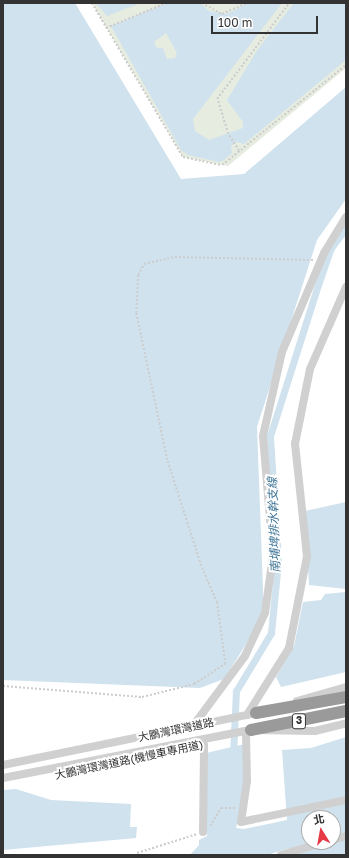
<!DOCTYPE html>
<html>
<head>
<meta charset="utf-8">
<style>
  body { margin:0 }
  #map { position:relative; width:349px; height:858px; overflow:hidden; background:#fff; font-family:"Golos Text","Noto Sans TC",sans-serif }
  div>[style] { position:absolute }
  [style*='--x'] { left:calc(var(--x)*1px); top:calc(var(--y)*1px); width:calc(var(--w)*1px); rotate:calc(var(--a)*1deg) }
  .green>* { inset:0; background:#e6ecdf }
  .water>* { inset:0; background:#cfe2ee }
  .canal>* { height:7px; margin:-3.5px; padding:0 3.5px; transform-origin:3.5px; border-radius:3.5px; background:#cfe2ee }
  .path>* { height:1.5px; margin-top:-0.75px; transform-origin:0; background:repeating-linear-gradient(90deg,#cdcdcd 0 2px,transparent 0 4px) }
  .minor>* { height:8px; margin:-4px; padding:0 4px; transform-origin:4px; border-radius:4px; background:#d0d0d0 }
  .highway>* { height:12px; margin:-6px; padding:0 6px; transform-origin:6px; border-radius:6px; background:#9a9a9a }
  span { translate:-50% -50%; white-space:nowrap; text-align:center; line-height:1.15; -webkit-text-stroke:4px #fff; paint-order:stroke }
  .shield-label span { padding:1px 3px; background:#fff; border:1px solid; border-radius:3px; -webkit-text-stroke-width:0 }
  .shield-label { font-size:10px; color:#333; font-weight:700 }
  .street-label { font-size:11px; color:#333 }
  .water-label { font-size:12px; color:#3f7597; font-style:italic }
  .frame { position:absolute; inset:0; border:4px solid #333; pointer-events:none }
  .north { position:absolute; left:301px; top:810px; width:40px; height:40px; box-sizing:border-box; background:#fff; border:1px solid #adadad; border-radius:50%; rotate:349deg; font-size:11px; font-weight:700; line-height:16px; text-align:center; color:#333 }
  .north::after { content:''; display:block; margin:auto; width:14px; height:18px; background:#e63946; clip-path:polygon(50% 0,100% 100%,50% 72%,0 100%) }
  .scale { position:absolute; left:211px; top:16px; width:107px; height:18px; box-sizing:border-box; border:2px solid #333; border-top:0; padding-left:5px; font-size:12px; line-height:14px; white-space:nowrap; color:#333; -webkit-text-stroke:3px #fff; paint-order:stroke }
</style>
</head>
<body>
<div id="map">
  <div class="green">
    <div style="clip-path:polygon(92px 3px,346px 3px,346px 68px,228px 166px,183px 157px)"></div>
  </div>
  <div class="water">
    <div style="clip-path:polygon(3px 3px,75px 3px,181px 179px,244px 174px,346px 87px,346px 199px,317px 240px,257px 427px,264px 616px,224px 679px,200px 688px,3px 680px)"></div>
    <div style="clip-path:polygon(96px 3px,141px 3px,107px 16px)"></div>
    <div style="clip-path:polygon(evenodd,167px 3px,200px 3px,209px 11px,227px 14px,248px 3px,282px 3px,193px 119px,195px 131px,209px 140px,243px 128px,243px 122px,227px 100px,258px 49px,294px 3px,346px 3px,346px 60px,244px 144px,237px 142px,231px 146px,232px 153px,224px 160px,219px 162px,188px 155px,181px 150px,111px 26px,167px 3px,166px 33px,177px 53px,175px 58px,167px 59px,163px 48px,157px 48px,154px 42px,166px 33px)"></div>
    <div style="clip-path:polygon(346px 502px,346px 589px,309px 585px,305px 511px)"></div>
    <div style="clip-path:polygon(346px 592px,346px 672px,281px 687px,276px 677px,294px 646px,303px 602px,321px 600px,325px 594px)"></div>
    <div style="clip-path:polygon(evenodd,346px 737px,346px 855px,275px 855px,290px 848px,267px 855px,190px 855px,199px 845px,199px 840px,207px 836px,206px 753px,245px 744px,245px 793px,236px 828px,244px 829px,287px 820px,282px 750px,311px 748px,346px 737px,309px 818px,333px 818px,333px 842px,309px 842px,309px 818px)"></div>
    <div style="clip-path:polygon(16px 789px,51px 800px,131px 804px,130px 827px,137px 827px,136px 838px,3px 850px,3px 790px)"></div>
  </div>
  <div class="canal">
    <div style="--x:233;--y:756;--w:65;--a:-87.4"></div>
    <div style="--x:236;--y:691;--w:68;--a:-58.9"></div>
    <div style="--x:271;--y:633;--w:72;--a:-84.4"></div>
    <div style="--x:278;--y:561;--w:125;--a:-93.7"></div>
    <div style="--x:270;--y:436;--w:158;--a:-72.4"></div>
    <div style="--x:318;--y:285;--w:39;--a:-71"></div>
    <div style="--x:331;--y:248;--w:25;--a:-53"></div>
  </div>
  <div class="path">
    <div style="--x:92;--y:3;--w:179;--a:59.4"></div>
    <div style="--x:183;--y:157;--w:40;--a:12"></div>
    <div style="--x:222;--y:165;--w:159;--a:-38.9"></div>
    <div style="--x:202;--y:3;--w:23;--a:29"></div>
    <div style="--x:222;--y:14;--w:27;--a:-24"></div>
    <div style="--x:106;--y:28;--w:65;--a:-22.6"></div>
    <div style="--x:239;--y:151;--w:20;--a:-123"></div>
    <div style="--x:228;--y:134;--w:37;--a:-107"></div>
    <div style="--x:217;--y:99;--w:120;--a:-53.1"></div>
    <div style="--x:3;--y:686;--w:139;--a:4.5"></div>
    <div style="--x:142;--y:697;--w:54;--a:-14"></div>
    <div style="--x:194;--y:684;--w:37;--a:-33"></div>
    <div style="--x:225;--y:664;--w:62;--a:-97.5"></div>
    <div style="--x:217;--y:603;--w:40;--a:-113.4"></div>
    <div style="--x:201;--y:566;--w:111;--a:-107.8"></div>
    <div style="--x:167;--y:460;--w:150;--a:-101.9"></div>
    <div style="--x:136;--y:313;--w:38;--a:-87"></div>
    <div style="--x:138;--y:275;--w:13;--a:-61"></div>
    <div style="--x:144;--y:264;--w:32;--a:-13"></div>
    <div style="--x:175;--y:257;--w:138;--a:1.2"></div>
    <div style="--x:210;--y:826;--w:21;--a:-59"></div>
    <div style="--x:221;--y:808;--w:15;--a:0"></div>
    <div style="--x:137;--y:853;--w:63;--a:-17.6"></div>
  </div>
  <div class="minor">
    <div style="--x:297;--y:701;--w:51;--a:-15.9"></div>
    <div style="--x:247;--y:715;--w:79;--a:-57.9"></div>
    <div style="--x:289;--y:648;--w:94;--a:-78.9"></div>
    <div style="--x:307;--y:556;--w:113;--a:-96.1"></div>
    <div style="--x:295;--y:444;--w:76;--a:-78.7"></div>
    <div style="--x:310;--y:369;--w:90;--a:-66.3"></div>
    <div style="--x:193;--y:726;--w:87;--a:-53.4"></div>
    <div style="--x:245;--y:656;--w:47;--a:-65.1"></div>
    <div style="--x:265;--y:613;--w:59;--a:-82.1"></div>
    <div style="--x:273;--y:555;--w:119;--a:-94.8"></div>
    <div style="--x:263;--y:436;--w:86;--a:-77.3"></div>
    <div style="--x:282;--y:352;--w:108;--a:-67"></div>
    <div style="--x:324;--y:253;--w:42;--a:-58.6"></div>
    <div style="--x:246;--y:731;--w:50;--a:88.9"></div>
    <div style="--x:247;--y:781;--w:41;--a:98.3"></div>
    <div style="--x:241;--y:822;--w:107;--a:-11.8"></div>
    <div style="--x:3;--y:765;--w:253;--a:-11.6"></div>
    <div style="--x:3;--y:778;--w:253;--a:-11"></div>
    <div style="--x:251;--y:730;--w:64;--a:0.9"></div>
    <div style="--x:315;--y:731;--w:32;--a:-14"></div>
    <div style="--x:203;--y:832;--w:87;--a:-89.3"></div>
    <div style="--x:333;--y:840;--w:14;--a:-17"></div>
    <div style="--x:281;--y:855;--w:46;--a:-16.5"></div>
  </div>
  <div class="highway">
    <div style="--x:256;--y:713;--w:91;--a:-10.1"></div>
    <div style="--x:251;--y:730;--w:97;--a:-11.3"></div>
  </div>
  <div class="shield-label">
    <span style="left:299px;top:721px">3</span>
  </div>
  <div class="street-label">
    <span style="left:176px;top:730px;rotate:-12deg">大鵬灣環灣道路</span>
    <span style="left:129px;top:760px;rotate:-12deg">大鵬灣環灣道路(機慢車專用道)</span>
  </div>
  <div class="water-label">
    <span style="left:274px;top:525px;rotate:-92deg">南埔埤排水幹支線</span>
  </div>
  <div class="frame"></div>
  <div class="north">北</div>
  <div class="scale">100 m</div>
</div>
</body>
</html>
